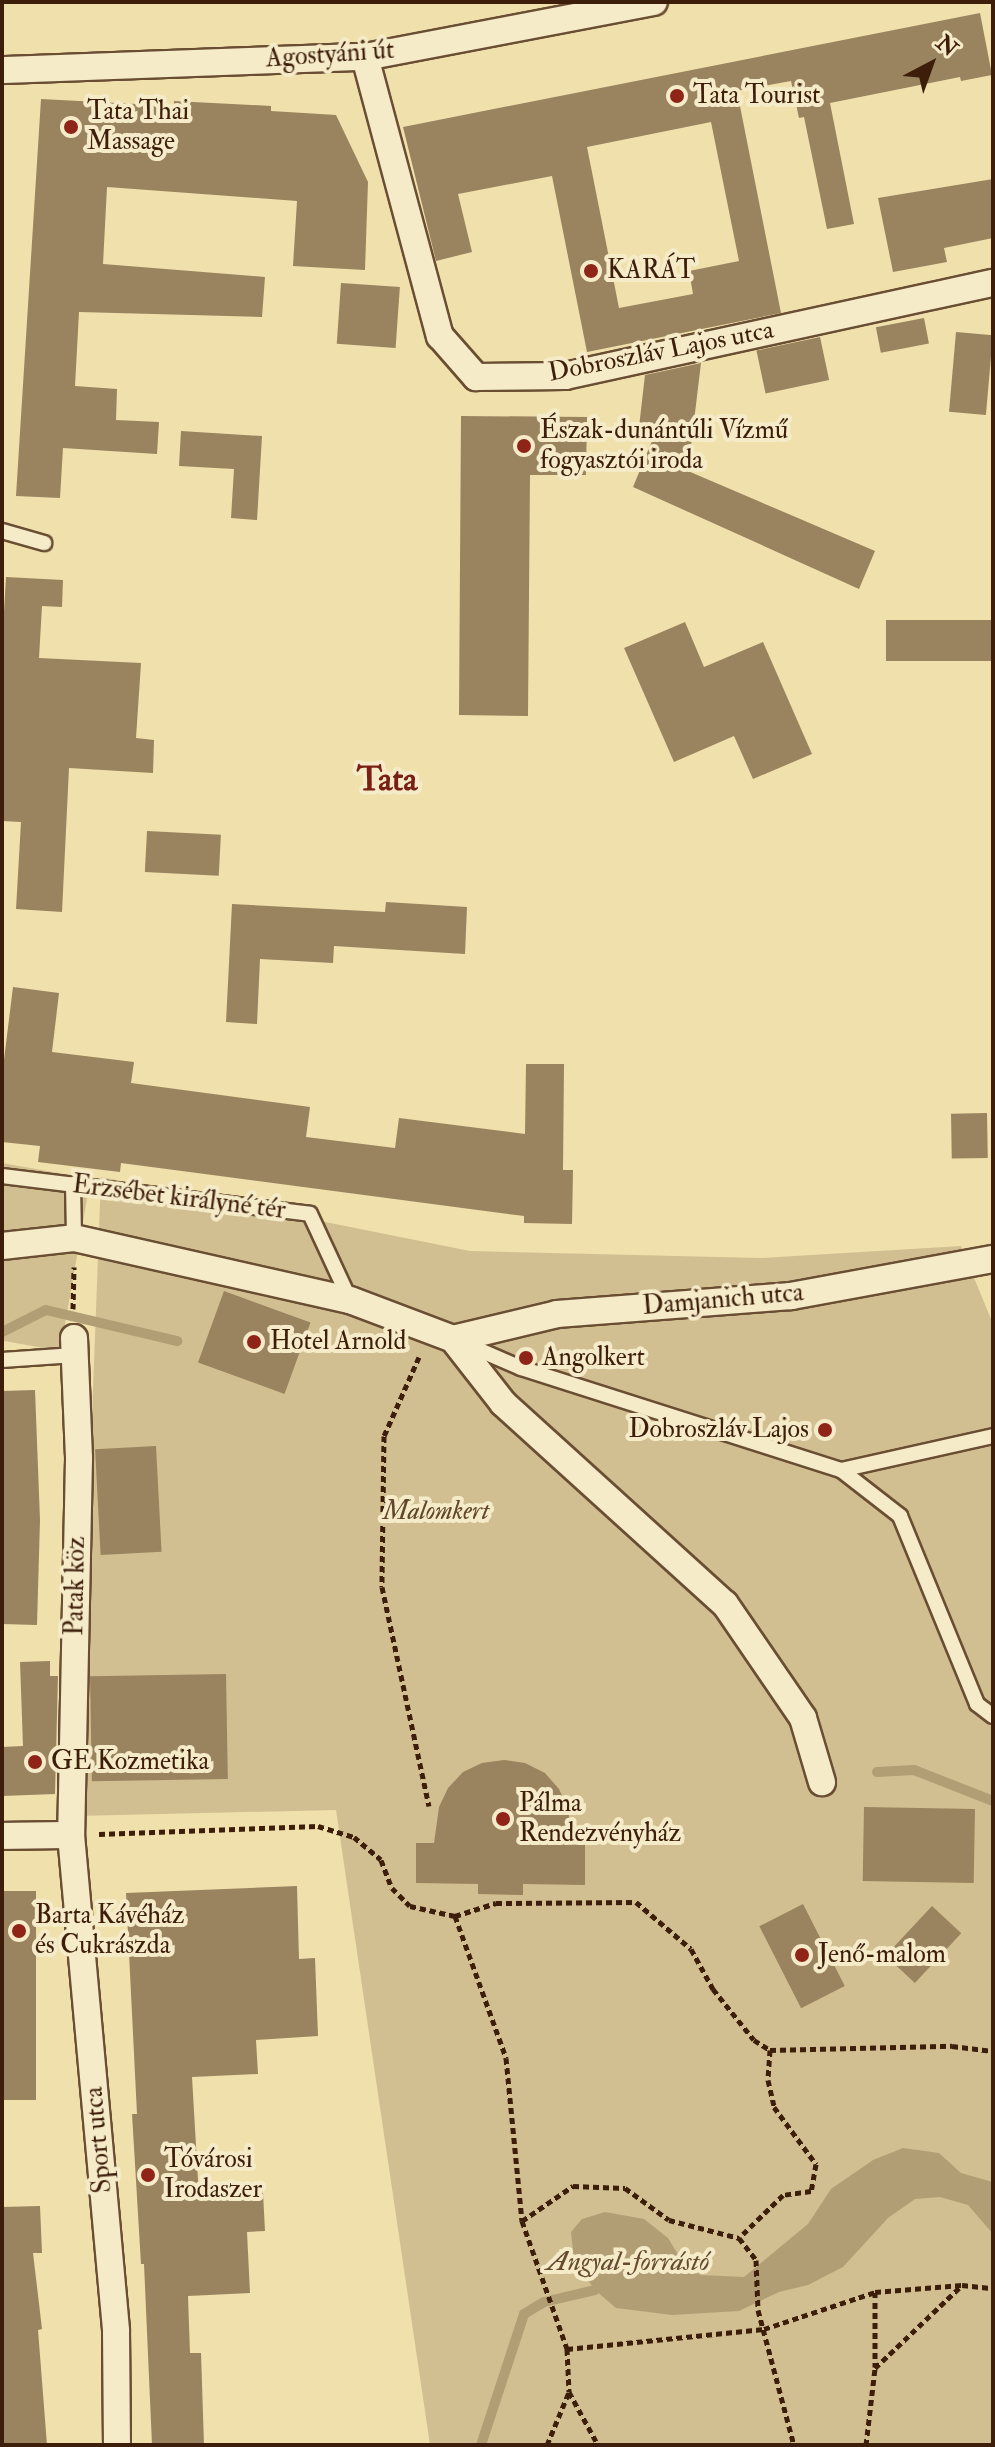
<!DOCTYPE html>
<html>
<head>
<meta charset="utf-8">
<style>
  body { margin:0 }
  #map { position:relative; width:995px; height:2447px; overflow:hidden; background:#efe0ac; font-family:"IM FELL Double Pica",serif }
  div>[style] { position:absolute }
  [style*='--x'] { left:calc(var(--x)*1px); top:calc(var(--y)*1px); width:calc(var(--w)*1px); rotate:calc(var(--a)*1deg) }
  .green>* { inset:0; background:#d1bf91; transform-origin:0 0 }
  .water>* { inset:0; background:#b29e75 }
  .stream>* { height:10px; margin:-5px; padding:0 5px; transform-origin:5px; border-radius:5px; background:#b29e75 }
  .building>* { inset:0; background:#9a835f; transform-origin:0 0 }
  .path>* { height:5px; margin-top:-2.5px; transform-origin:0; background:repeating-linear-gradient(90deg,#3d1e0b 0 6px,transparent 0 10px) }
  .roads { filter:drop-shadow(2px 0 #6a4e33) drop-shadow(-2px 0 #6a4e33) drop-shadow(0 2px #6a4e33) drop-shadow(0 -2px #6a4e33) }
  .service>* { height:14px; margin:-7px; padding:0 7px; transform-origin:7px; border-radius:7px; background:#f5ebc9 }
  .minor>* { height:26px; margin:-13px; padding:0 13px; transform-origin:13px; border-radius:13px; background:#f5ebc9 }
  .dots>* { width:22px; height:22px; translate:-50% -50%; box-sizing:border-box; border:4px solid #f5ebc9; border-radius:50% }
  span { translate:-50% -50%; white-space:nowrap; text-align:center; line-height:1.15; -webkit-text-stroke:8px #f5ebc9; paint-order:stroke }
  .street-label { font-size:26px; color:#3d1e0b }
  .poi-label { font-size:26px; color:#3d1e0b }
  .left { translate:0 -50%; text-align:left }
  .right { translate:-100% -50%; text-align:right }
  .park-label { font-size:26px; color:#62462c; font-style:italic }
  .water-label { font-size:28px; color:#664b30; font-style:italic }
  .district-label { font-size:34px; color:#7a1f14; font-weight:700 }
  .frame { position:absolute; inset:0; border:4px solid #3d1e0b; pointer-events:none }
  .north { position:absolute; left:891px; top:24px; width:80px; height:80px; -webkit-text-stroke:6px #f5ebc9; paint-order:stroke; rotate:41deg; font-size:22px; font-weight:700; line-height:32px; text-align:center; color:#3d1e0b }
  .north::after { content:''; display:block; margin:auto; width:28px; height:36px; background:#3d1e0b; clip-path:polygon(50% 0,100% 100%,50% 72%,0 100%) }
</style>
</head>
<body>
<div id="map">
  <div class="green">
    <div style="left:2px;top:1163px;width:90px;height:175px;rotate:10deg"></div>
    <div style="clip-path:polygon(101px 1177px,470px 1251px,761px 1258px,961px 1246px,993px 1324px,993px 2445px,430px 2445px,336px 1810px,77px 1816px)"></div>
  </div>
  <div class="water">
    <div style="clip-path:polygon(903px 2148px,939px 2153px,961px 2173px,993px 2182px,993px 2234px,968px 2205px,940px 2197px,915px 2199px,888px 2218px,843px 2267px,808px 2285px,779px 2292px,739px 2311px,672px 2315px,616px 2308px,595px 2290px,574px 2260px,571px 2232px,582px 2219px,605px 2212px,644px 2219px,668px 2238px,685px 2266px,701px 2275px,744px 2277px,808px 2224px,831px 2189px,873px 2160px)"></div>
  </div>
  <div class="stream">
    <div style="--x:2;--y:1332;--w:49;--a:-26.6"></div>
    <div style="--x:46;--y:1310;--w:135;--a:13.3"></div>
    <div style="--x:877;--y:1772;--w:37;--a:-3"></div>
    <div style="--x:914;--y:1770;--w:85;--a:21.4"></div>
    <div style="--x:481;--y:2445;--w:138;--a:-71.8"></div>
    <div style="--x:524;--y:2314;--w:23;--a:-31"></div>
    <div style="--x:544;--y:2302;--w:52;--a:-13.2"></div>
  </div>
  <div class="building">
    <div style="clip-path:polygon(evenodd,980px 13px,992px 75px,961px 81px,960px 77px,830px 103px,854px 224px,827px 229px,804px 117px,799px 118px,791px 81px,737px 91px,781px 313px,587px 352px,552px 176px,458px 194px,472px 252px,436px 261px,403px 127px,980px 13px,711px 122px,739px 261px,689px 271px,693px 294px,619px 308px,587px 147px,711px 122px)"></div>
    <div style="clip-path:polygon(41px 99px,174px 106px,174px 101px,271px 106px,271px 111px,336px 115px,368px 182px,365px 270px,293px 266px,297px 201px,107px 187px,103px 264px,265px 277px,262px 317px,79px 312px,75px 386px,117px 389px,116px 420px,159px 422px,157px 454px,63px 448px,60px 498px,16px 496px)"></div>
    <div style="clip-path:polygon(993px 179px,993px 238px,944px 248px,947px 262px,893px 272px,878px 198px)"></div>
    <div style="left:341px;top:283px;width:59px;height:61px;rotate:4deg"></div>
    <div style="left:924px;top:318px;width:26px;height:49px;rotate:79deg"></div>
    <div style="left:956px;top:332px;width:37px;height:80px;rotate:5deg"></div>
    <div style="left:820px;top:337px;width:44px;height:65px;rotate:78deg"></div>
    <div style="clip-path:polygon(701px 363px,688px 471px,875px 551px,859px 589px,633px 487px,657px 429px,639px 427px,645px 375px)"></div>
    <div style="clip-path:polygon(461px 416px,587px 417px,586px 475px,530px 475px,528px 716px,459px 715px)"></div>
    <div style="clip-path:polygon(181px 431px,262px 436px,257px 520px,231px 518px,234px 469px,179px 466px)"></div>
    <div style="clip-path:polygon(6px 577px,63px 580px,62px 607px,42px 606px,39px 658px,141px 663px,136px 738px,154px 740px,153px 773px,69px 768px,62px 912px,16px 909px,21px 822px,2px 821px,2px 647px)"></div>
    <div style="left:993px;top:620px;width:41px;height:107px;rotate:90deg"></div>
    <div style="clip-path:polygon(685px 622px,704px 667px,763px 642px,812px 754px,753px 779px,734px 736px,674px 762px,624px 648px)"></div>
    <div style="left:147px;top:831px;width:74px;height:41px;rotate:3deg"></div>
    <div style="clip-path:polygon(386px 902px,467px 907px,465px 954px,334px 946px,333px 963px,260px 959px,257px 1024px,226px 1022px,232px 904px,385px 912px)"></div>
    <div style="clip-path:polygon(13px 987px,59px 993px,52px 1052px,134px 1062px,131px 1083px,310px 1107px,306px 1137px,395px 1148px,399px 1118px,525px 1134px,526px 1064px,564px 1064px,563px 1170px,573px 1170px,572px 1224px,524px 1223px,524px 1216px,121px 1163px,120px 1172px,38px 1162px,40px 1146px,2px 1142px,2px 1076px)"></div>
    <div style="left:987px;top:1113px;width:45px;height:36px;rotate:89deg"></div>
    <div style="left:224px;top:1291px;width:92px;height:76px;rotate:20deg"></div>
    <div style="clip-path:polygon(35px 1390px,40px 1520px,37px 1625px,2px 1624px,2px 1391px)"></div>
    <div style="left:156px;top:1446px;width:106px;height:61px;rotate:87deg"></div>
    <div style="clip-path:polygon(50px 1661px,50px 1676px,58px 1676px,55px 1794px,2px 1796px,2px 1747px,23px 1746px,20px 1662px)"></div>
    <div style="left:226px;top:1674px;width:105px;height:136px;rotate:89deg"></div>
    <div style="clip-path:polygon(504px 1760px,525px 1763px,545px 1773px,559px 1789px,568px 1809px,573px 1845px,585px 1845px,585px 1885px,523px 1884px,523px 1895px,478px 1894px,478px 1884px,416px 1883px,416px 1843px,434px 1843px,439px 1807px,448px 1788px,463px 1772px,482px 1763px)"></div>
    <div style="left:864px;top:1807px;width:111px;height:74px;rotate:1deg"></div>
    <div style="clip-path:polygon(297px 1886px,299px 1959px,315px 1958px,318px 2036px,256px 2040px,258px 2074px,192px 2077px,199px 2197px,263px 2193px,265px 2231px,247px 2232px,250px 2293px,188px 2296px,190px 2353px,201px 2353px,204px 2445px,152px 2445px,144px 2264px,141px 2264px,132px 2114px,137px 2114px,126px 1893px)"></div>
    <div style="left:2px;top:1891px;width:34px;height:209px"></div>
    <div style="left:803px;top:1904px;width:92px;height:49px;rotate:63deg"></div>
    <div style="left:932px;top:1906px;width:40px;height:68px;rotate:43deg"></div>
    <div style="clip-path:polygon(40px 2206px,42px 2253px,33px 2253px,42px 2329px,38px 2330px,47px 2445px,2px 2445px,2px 2207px)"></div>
  </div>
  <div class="path">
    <div style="--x:73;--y:1309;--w:42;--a:-88.6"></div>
    <div style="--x:419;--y:1357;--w:86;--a:113.9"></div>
    <div style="--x:384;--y:1436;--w:151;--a:90.8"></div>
    <div style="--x:382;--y:1587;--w:224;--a:77.9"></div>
    <div style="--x:99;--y:1834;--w:219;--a:-2.1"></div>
    <div style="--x:318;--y:1826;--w:38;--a:17"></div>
    <div style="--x:354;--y:1837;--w:35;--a:40"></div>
    <div style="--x:381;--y:1860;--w:30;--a:69"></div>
    <div style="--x:392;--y:1888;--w:25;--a:45"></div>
    <div style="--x:410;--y:1906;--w:46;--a:12.5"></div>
    <div style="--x:455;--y:1916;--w:43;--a:-17.6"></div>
    <div style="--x:496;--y:1903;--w:140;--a:-0.4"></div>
    <div style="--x:636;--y:1902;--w:72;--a:40.5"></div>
    <div style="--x:691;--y:1949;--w:46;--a:61.2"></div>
    <div style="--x:713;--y:1989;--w:65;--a:51.2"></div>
    <div style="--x:754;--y:2040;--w:19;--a:32"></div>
    <div style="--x:770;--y:2050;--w:182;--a:-1.3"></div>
    <div style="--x:952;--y:2046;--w:41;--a:7"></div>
    <div style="--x:455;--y:1916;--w:151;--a:70.2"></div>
    <div style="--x:506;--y:2058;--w:164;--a:84.4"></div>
    <div style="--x:522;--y:2221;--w:136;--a:70.6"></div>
    <div style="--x:567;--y:2349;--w:43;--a:87.3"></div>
    <div style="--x:569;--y:2392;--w:60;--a:61.3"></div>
    <div style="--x:770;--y:2050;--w:30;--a:94"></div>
    <div style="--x:768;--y:2080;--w:28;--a:77"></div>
    <div style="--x:774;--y:2107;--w:71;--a:53.6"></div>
    <div style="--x:816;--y:2164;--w:27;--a:100"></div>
    <div style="--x:811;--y:2191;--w:28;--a:172"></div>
    <div style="--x:783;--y:2195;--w:62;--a:135.7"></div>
    <div style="--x:739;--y:2238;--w:28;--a:52"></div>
    <div style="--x:756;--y:2260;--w:50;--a:87.7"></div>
    <div style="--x:758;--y:2310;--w:140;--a:75.1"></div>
    <div style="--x:522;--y:2221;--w:62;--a:-34.5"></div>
    <div style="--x:573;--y:2186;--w:52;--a:2.2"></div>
    <div style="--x:625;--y:2188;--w:54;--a:36"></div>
    <div style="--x:669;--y:2220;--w:72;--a:14.4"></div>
    <div style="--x:875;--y:2292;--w:75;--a:90"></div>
    <div style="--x:567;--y:2349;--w:198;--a:-5.8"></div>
    <div style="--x:764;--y:2329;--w:117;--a:-18.4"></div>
    <div style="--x:875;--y:2292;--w:87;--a:-4.6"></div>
    <div style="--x:962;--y:2285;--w:31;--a:6"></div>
    <div style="--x:547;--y:2445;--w:57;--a:-67.5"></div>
    <div style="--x:866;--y:2445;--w:78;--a:-83.3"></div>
    <div style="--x:875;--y:2368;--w:119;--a:-43.6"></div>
  </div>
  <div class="roads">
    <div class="service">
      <div style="--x:2;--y:531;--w:44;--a:15.9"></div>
      <div style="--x:2;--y:1176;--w:310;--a:7"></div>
      <div style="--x:310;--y:1214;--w:95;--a:65.1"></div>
      <div style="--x:73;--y:1184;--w:54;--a:88.9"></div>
      <div style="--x:461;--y:1342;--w:65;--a:23.4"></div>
      <div style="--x:521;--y:1368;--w:336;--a:17.7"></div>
      <div style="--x:841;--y:1470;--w:75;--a:37.9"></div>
      <div style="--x:900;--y:1516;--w:203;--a:67.7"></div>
      <div style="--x:977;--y:1704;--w:20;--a:37"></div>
      <div style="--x:2;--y:1360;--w:73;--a:-3.9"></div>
      <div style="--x:841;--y:1470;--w:156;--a:-12.6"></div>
    </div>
    <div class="minor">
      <div style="--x:365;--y:57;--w:289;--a:75"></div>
      <div style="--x:440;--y:336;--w:55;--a:48.7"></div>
      <div style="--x:476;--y:377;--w:89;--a:-0.6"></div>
      <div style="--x:565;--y:376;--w:438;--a:-12.3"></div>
      <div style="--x:2;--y:70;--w:363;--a:-2.1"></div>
      <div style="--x:365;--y:57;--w:294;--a:-10.8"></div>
      <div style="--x:2;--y:1246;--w:72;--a:-6.3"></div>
      <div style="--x:74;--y:1238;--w:283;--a:12.7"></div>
      <div style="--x:350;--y:1300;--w:110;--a:20.7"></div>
      <div style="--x:74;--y:1338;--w:121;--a:87.6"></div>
      <div style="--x:79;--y:1459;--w:376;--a:91.2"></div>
      <div style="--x:71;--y:1835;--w:498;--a:84.8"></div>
      <div style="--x:116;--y:2331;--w:114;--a:89.5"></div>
      <div style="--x:453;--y:1339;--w:81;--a:52"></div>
      <div style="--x:503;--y:1403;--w:299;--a:42.2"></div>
      <div style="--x:725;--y:1604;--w:138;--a:55.6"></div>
      <div style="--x:803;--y:1718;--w:67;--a:73.5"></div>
      <div style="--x:453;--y:1339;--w:107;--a:-13.5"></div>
      <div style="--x:557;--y:1314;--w:235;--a:-4.4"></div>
      <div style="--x:791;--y:1296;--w:205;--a:-10.4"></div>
      <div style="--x:2;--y:1836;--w:69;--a:-0.8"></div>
    </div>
  </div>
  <div class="dots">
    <div style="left:677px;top:96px;background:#8f2418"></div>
    <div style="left:71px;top:127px;background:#8f2418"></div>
    <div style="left:591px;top:271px;background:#8f2418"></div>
    <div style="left:524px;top:446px;background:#8f2418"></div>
    <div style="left:254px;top:1342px;background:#8f2418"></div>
    <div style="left:526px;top:1358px;background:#8f2418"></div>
    <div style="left:825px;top:1430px;background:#8f2418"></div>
    <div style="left:35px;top:1762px;background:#8f2418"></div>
    <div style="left:503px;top:1819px;background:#8f2418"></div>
    <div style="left:19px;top:1931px;background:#8f2418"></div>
    <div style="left:802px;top:1955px;background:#8f2418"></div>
    <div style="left:148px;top:2175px;background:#8f2418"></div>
  </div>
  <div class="street-label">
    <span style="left:330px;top:55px;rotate:-4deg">Agostyáni út</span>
    <span style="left:661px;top:352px;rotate:-11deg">Dobroszláv Lajos utca</span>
    <span style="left:179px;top:1198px;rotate:7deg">Erzsébet királyné tér</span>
    <span style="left:723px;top:1300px;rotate:-5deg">Damjanich utca</span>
    <span style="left:76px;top:1586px;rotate:-89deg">Patak köz</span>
    <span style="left:99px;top:2140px;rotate:-95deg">Sport utca</span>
  </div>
  <div class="poi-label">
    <span class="left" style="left:693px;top:96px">Tata Tourist</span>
    <span class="left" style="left:87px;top:127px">Tata Thai<br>Massage</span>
    <span class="left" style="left:607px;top:271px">KARÁT</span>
    <span class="left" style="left:540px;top:446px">Észak-dunántúli Vízmű<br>fogyasztói iroda</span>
    <span class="left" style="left:270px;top:1342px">Hotel Arnold</span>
    <span class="left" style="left:542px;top:1358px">Angolkert</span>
    <span class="right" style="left:809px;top:1430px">Dobroszláv Lajos</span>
    <span class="left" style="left:51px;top:1762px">GE Kozmetika</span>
    <span class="left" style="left:519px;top:1819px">Pálma<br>Rendezvényház</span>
    <span class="left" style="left:35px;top:1931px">Barta Kávéház<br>és Cukrászda</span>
    <span class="left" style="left:818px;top:1955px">Jenő-malom</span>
    <span class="left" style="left:164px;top:2175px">Tóvárosi<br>Irodaszer</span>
  </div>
  <div class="park-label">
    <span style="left:436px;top:1512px">Malomkert</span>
  </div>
  <div class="water-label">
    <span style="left:628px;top:2262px">Angyal-forrástó</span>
  </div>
  <div class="district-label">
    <span style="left:387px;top:780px">Tata</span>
  </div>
  <div class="frame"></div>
  <div class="north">N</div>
</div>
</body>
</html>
